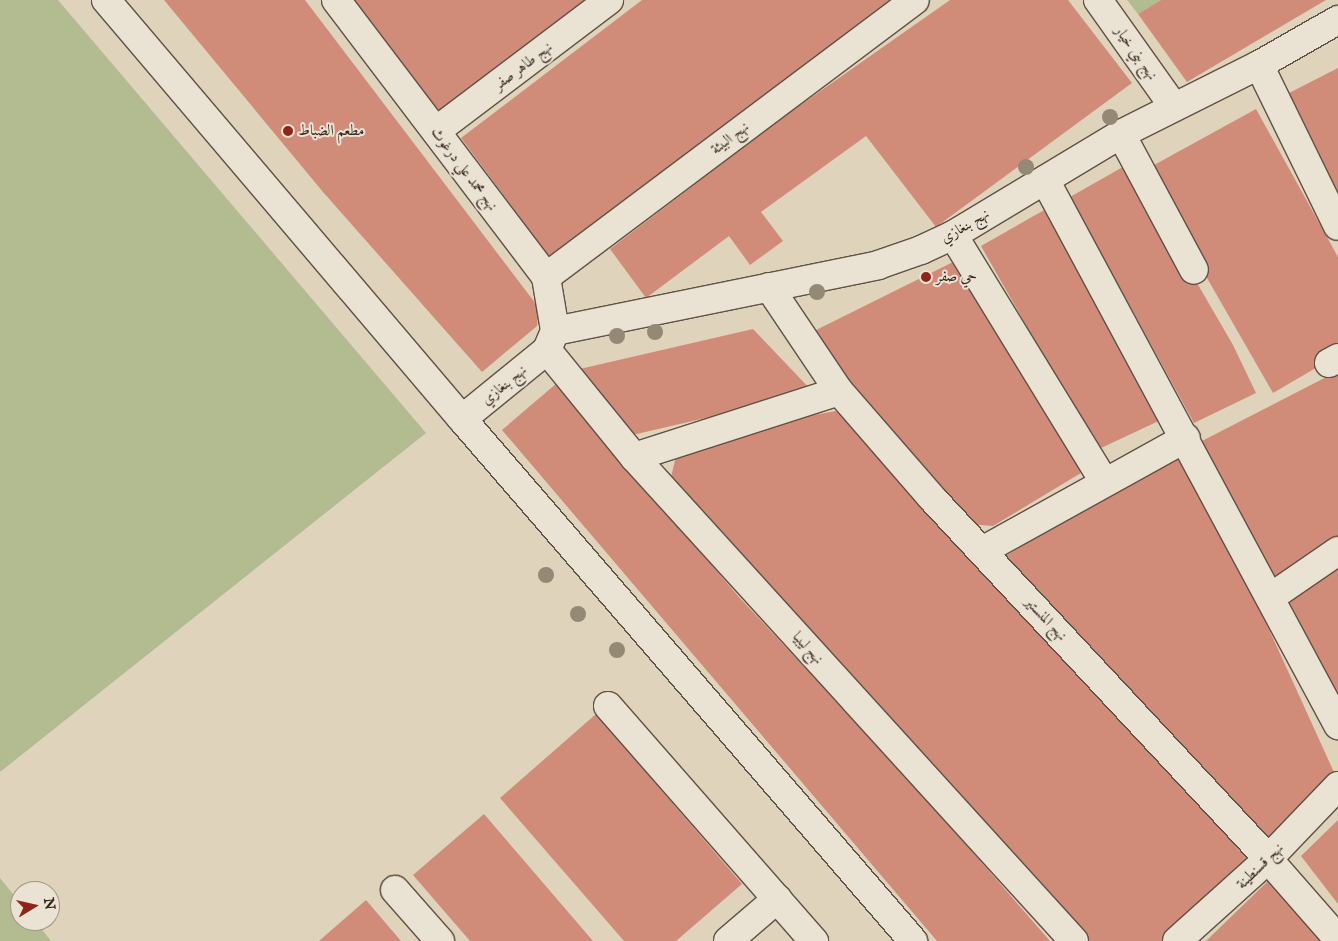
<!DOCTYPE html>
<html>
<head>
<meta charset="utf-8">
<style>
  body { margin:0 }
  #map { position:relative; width:1338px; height:941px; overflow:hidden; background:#dfd3bb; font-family:"IM FELL English",Amiri,serif }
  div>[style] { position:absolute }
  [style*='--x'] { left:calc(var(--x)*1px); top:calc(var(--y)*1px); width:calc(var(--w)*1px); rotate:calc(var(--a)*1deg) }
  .green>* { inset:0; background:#b2bc90 }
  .building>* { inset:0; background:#d18c79 }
  .roads { filter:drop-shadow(1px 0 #605144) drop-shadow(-1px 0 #605144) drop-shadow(0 1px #605144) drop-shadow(0 -1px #605144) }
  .minor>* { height:28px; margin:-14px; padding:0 14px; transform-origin:14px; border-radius:14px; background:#eae2d3 }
  .trees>* { width:16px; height:16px; margin:-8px; border-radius:50%; background:#938974 }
  .dots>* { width:14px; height:14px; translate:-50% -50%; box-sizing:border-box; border:2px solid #eae2d3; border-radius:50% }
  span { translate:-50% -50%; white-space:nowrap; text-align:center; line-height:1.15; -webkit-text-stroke:4px #eae2d3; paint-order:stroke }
  .street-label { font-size:15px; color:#36261d }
  .poi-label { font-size:15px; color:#36261d }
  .left { translate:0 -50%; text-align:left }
  .north { position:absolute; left:10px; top:881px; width:50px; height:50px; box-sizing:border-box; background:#eae2d3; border:1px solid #a2978a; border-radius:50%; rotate:81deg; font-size:14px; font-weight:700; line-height:20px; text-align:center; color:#36261d }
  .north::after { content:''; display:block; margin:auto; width:18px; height:22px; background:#8f2418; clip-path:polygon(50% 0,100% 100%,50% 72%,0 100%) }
</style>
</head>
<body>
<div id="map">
  <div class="green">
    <div style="clip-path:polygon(0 0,58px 0,426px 433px,0 772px)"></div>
    <div style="clip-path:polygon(1127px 0,1161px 0,1138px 14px)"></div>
    <div style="clip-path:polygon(0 878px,20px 903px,20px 921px,35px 921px,51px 941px,0 941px)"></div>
  </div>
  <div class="building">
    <div style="clip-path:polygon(164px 0,305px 0,539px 308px,537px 326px,482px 372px,323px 192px)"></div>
    <div style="clip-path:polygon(342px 0,595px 0,440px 122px)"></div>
    <div style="clip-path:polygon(642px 0,901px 0,550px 258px,461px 138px)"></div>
    <div style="clip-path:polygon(950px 0,1068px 0,1132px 83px,936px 227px,866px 136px,761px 212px,783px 241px,750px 265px,729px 236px,646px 298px,610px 249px,782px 118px)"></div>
    <div style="clip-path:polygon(1161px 0,1326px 0,1187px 82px,1138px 14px)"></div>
    <div style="clip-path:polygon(1338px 68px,1338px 192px,1287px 94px)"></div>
    <div style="clip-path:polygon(1256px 109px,1338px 257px,1338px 355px,1273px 393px,1145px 170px)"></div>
    <div style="clip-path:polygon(1128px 164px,1233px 345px,1256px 393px,1194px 423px,1070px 197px)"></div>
    <div style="clip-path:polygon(1046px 209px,1163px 419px,1101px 448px,1060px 385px,981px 246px)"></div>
    <div style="clip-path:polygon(955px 261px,1042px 402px,1081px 473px,993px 526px,968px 524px,804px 336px)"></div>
    <div style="clip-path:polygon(753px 329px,814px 393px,628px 436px,571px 371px)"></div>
    <div style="clip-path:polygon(1338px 371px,1338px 546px,1272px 585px,1198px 443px)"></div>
    <div style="clip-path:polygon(557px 383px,738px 596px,910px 780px,1050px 941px,937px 941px,502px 430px)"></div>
    <div style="clip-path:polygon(836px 411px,1159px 759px,1254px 867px,1175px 941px,1083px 941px,670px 481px,679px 444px,735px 429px)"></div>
    <div style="clip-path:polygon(1179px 453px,1267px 625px,1338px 781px,1267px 847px,1002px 558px)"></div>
    <div style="clip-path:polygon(1338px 562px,1338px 701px,1280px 595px)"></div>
    <div style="clip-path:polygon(596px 714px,742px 884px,676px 941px,624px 941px,500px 798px)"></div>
    <div style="clip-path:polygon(484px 814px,593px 941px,470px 941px,413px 875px)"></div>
    <div style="clip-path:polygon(1338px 820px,1338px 904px,1301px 856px)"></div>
    <div style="clip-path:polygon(1269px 880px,1323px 941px,1206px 941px)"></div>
    <div style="clip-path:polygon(366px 900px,401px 941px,319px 941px)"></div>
  </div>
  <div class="roads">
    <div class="minor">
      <div style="--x:106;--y:0;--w:550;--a:49.65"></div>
      <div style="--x:462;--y:419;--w:690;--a:49.17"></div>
      <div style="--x:336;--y:0;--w:348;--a:52.8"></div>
      <div style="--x:546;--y:277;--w:55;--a:80.5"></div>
      <div style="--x:555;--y:331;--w:21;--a:113"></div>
      <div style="--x:547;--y:350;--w:109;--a:140.9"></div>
      <div style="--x:1098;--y:0;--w:131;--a:54.6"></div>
      <div style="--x:1259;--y:65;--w:179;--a:63.9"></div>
      <div style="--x:436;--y:131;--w:217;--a:-37.1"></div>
      <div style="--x:1121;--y:134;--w:154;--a:61.8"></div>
      <div style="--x:1045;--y:180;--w:619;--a:61.74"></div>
      <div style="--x:953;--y:235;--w:289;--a:58.5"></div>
      <div style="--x:546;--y:277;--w:461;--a:-36.9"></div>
      <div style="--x:769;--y:287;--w:125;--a:56.1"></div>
      <div style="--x:839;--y:391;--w:140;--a:49"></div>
      <div style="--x:931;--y:497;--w:495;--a:47"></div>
      <div style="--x:1268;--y:859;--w:106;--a:48.8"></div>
      <div style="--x:555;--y:331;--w:330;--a:-11.5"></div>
      <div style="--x:878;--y:265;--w:46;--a:-19.2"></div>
      <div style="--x:921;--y:250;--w:35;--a:-25"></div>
      <div style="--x:953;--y:235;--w:196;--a:-31"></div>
      <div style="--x:1121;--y:134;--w:154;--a:-26.6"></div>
      <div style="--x:1259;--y:65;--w:91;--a:-29.7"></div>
      <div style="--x:547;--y:350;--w:138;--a:50.9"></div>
      <div style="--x:634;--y:457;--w:654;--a:47.73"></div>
      <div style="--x:1329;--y:363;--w:10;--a:-29"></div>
      <div style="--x:634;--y:457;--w:215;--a:-17.8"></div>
      <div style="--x:982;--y:551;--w:233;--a:-29"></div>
      <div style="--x:1271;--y:597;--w:81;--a:-34.5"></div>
      <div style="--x:608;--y:706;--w:313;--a:48.8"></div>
      <div style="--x:395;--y:890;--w:68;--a:48.6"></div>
      <div style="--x:728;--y:941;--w:65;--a:-40.6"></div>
      <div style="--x:1177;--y:941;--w:122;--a:-42"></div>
      <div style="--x:1268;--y:859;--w:101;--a:-46.2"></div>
    </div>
  </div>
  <div class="trees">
    <div style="left:1110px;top:117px"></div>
    <div style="left:1026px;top:167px"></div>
    <div style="left:817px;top:292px"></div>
    <div style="left:655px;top:332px"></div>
    <div style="left:617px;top:336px"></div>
    <div style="left:546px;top:575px"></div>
    <div style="left:578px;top:614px"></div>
    <div style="left:617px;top:650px"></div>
  </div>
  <div class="dots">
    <div style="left:288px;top:131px;background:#8f2418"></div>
    <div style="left:926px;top:277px;background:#8f2418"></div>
  </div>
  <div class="street-label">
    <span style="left:1136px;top:53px;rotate:55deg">نهج بني خيار</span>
    <span style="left:523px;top:66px;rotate:-37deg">نهج طاهر صفر</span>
    <span style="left:730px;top:138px;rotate:-37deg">نهج البيئة</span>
    <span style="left:464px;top:169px;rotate:53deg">نهج محمد علي درغوث</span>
    <span style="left:965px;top:226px;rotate:-30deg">نهج بنغازي</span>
    <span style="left:504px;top:385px;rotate:-39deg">نهج بنغازي</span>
    <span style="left:1046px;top:619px;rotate:47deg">نهج المنستير</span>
    <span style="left:808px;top:648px;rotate:48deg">نهج ليبيا</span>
    <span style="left:1260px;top:866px;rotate:-44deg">نهج قسنطينة</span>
  </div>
  <div class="poi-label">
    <span class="left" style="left:298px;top:131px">مطعم الضباط</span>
    <span class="left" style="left:936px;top:277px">حي صفر</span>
  </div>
  <div class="north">N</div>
</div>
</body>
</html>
